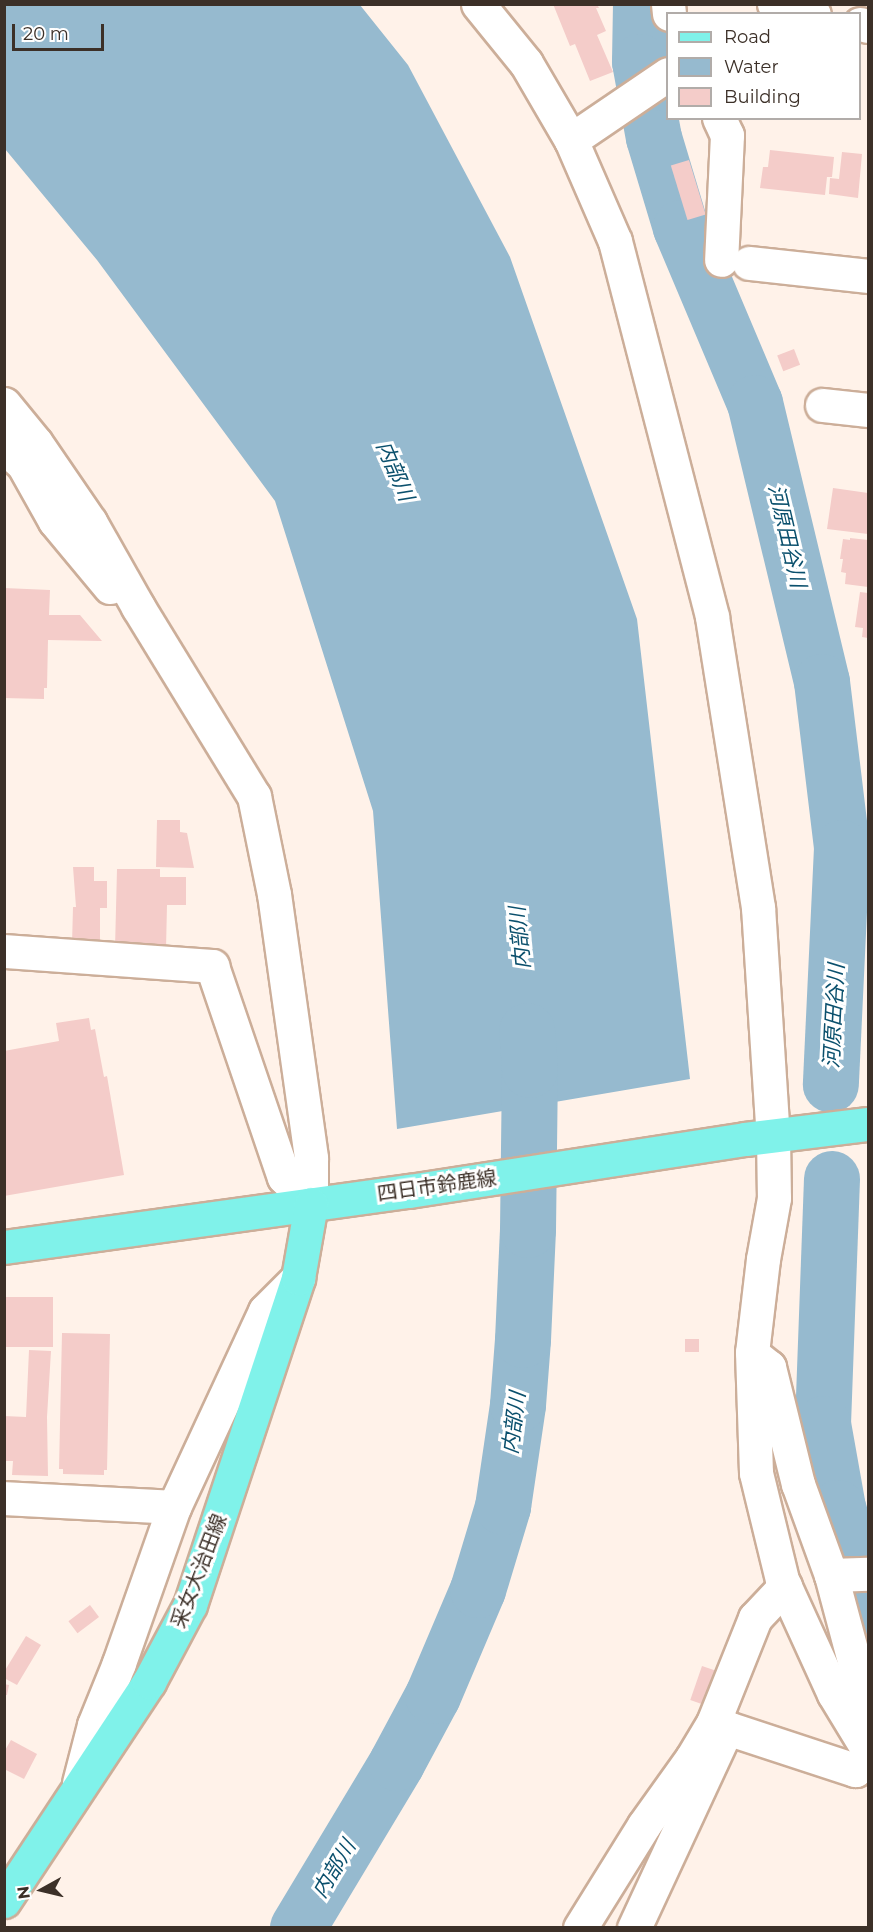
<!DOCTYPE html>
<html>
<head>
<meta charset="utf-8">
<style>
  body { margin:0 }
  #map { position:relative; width:873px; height:1932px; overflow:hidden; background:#fff2e9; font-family:Montserrat,"Noto Sans JP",sans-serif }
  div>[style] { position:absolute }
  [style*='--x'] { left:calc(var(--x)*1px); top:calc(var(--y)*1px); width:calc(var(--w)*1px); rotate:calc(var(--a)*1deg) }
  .water>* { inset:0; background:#96bacf }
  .river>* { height:56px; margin:-28px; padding:0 28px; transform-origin:28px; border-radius:28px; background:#96bacf }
  .building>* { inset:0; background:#f4ccc9; transform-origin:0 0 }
  .roads { filter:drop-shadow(2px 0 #ccae99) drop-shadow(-2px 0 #ccae99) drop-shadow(0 2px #ccae99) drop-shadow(0 -2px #ccae99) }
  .minor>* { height:33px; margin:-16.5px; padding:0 16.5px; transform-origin:16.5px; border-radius:16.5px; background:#fff }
  .major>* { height:33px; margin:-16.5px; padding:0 16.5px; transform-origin:16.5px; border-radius:16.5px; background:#80f2ea }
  span { translate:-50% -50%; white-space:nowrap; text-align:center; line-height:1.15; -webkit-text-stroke:6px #fff; paint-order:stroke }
  .street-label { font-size:20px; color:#3c3028 }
  .water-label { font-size:21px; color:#0b506d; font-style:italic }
  .frame { position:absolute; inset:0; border:6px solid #3c3028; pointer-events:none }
  .legend { position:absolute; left:666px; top:12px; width:195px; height:108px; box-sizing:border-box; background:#fff; border:2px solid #b1aca9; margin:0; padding:8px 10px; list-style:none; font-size:18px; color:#3c3028 }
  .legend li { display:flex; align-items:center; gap:12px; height:30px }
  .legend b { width:30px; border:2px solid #b1aca9 }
  .north { position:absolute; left:12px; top:1860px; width:60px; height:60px; -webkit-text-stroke:4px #fff; paint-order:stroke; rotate:262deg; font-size:16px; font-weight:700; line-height:24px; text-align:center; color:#3c3028 }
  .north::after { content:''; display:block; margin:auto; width:21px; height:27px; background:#3c3028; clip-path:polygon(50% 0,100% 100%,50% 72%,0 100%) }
  .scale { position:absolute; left:12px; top:24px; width:92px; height:27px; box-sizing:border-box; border:3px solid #3c3028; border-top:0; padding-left:8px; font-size:18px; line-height:21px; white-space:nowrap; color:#3c3028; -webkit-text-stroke:4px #fff; paint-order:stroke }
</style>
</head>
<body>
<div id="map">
  <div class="water">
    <div style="clip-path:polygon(4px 5px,360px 5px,408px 65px,510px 257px,637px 619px,690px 1079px,397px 1129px,373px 811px,275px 501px,97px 260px,5px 149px)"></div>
  </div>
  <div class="river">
    <div style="--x:641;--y:4;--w:58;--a:91"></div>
    <div style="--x:640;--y:62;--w:77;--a:79.6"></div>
    <div style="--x:654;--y:138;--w:94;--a:73.3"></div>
    <div style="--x:681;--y:228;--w:190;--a:67.1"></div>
    <div style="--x:755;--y:403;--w:287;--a:76.5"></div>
    <div style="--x:822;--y:682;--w:167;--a:83.1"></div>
    <div style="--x:842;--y:848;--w:237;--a:92.7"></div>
    <div style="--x:832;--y:1179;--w:245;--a:92.1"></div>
    <div style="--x:823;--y:1424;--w:85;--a:79.9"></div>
    <div style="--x:838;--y:1508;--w:105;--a:73.5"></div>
    <div style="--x:298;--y:1928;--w:192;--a:-59"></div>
    <div style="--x:397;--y:1763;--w:76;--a:-61.8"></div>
    <div style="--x:433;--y:1696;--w:115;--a:-67"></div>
    <div style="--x:478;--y:1590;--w:87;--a:-73.2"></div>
    <div style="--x:503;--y:1507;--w:103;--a:-81.6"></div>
    <div style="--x:518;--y:1405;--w:65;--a:-85.6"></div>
    <div style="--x:523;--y:1340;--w:110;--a:-87.4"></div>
    <div style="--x:528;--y:1230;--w:160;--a:-89.3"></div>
    <div style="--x:530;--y:1070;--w:39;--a:-94"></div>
  </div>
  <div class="building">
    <div style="clip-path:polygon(553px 4px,597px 4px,599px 8px,596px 8px,606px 31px,597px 35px,613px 72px,590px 81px,575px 44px,570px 46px)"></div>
    <div style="clip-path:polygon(770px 150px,834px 157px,832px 177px,827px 177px,825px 195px,760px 188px,763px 167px,768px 167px)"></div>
    <div style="clip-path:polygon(842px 152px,862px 154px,858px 198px,829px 194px,830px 178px,839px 179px)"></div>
    <div style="left:689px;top:160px;width:57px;height:19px;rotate:73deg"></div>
    <div style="left:794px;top:349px;width:17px;height:18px;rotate:69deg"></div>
    <div style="clip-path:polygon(833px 488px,868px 493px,868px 534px,827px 529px)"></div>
    <div style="clip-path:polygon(850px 538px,868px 540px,868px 587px,845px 584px,846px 573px,841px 572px,843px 559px,840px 559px,843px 539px,850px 540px)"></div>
    <div style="clip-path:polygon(4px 588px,50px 590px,49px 615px,80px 615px,102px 641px,48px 640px,47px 688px,44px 688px,44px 699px,4px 698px)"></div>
    <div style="clip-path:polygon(860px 592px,868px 593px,868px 638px,862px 637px,863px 628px,855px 627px)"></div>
    <div style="clip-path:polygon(157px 820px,180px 820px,180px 832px,187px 833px,194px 868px,156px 867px)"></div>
    <div style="clip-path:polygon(73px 867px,94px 867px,94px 881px,107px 881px,107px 908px,100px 908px,100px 945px,72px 944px,73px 907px,76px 907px)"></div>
    <div style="clip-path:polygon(117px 869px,160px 869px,160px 877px,186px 877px,186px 905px,167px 905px,166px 949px,115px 948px)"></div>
    <div style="clip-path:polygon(89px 1018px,91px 1030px,95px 1029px,104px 1077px,107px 1076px,124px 1175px,4px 1196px,4px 1051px,59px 1041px,56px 1023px)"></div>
    <div style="left:4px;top:1297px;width:49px;height:50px"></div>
    <div style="clip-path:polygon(62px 1333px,110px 1334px,107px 1470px,104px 1470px,104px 1475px,63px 1474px,63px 1469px,59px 1469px)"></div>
    <div style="left:699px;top:1339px;width:13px;height:14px;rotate:90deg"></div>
    <div style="clip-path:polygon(29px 1350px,51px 1351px,47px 1417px,48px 1476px,12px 1475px,13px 1461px,4px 1461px,4px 1416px,26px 1417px)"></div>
    <div style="left:90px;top:1605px;width:15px;height:27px;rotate:53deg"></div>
    <div style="clip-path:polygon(26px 1636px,41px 1645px,17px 1685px,4px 1678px,4px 1672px)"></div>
    <div style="left:702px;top:1666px;width:18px;height:36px;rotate:19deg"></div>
    <div style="clip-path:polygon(4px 1684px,9px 1685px,7px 1695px,4px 1695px)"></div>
    <div style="clip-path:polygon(11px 1740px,37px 1754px,24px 1779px,4px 1769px,4px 1752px)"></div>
  </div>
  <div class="roads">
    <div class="minor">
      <div style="--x:478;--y:4;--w:76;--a:50.9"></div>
      <div style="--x:526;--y:63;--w:89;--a:59.7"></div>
      <div style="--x:571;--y:140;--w:110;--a:66.5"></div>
      <div style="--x:615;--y:241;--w:388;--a:75.5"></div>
      <div style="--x:712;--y:617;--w:294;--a:81"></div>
      <div style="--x:758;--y:907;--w:229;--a:86.3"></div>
      <div style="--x:773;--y:1136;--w:62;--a:89.1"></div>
      <div style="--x:774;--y:1198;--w:62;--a:100.2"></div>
      <div style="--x:763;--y:1259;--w:94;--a:96.7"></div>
      <div style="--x:752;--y:1352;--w:121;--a:88.1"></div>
      <div style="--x:756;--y:1473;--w:110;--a:76.3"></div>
      <div style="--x:782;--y:1580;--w:125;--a:65.5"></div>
      <div style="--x:834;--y:1694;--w:66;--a:58.7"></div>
      <div style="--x:668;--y:4;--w:10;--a:84"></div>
      <div style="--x:774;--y:4;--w:41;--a:14"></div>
      <div style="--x:860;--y:24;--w:8;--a:14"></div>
      <div style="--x:719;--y:118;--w:19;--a:65"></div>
      <div style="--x:727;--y:135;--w:125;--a:92.7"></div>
      <div style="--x:571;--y:140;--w:117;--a:-34.2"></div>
      <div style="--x:749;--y:263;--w:120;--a:6.2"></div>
      <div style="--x:4;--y:404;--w:50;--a:50.6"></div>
      <div style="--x:36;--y:443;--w:96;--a:55.6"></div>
      <div style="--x:90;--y:522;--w:98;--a:60.5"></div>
      <div style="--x:138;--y:607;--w:222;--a:58.5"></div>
      <div style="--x:254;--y:796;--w:100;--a:78.5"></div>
      <div style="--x:274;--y:894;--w:267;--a:82"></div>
      <div style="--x:311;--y:1158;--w:46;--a:90"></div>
      <div style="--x:822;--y:405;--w:46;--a:6.2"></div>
      <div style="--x:4;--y:447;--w:25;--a:42"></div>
      <div style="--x:23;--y:464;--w:65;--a:60.7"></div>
      <div style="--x:55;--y:521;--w:86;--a:50.2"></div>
      <div style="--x:4;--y:951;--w:209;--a:4.1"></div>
      <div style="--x:212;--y:966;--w:223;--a:71.2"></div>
      <div style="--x:284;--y:1177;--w:38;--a:45"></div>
      <div style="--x:759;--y:1359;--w:13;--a:39"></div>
      <div style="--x:769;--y:1367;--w:121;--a:76.1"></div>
      <div style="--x:798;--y:1484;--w:97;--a:70.1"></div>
      <div style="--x:831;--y:1575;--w:143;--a:75"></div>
      <div style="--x:4;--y:1498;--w:170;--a:3"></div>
      <div style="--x:831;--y:1575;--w:37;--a:-2"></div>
      <div style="--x:79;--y:1783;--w:60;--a:-75.5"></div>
      <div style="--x:94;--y:1725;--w:67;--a:-68"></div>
      <div style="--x:119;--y:1663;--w:165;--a:-70.6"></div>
      <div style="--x:174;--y:1507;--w:216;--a:-65.1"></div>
      <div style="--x:265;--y:1311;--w:47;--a:-45"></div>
      <div style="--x:580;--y:1928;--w:121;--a:-58.1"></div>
      <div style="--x:644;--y:1825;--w:82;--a:-54.4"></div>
      <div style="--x:692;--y:1758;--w:41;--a:-59"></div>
      <div style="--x:713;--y:1723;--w:113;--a:-68.2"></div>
      <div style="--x:755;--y:1618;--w:44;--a:-46.8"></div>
      <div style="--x:634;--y:1928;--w:221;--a:-65.1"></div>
      <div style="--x:727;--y:1728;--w:135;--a:18.2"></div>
      <div style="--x:855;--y:1770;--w:18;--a:-43"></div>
    </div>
    <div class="major">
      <div style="--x:4;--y:1247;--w:409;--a:-7.9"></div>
      <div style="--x:409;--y:1191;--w:340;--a:-8.8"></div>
      <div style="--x:745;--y:1139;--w:124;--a:-7"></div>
      <div style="--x:4;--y:1901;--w:263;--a:-56.5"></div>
      <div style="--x:149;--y:1682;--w:87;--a:-62"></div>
      <div style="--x:190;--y:1605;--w:344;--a:-71.7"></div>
      <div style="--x:298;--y:1278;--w:75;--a:-80"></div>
    </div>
  </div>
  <div class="street-label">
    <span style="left:437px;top:1186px;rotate:-8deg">四日市鈴鹿線</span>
    <span style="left:199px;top:1571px;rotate:-69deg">采女大治田線</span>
  </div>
  <div class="water-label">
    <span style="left:395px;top:471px;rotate:67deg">内部川</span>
    <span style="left:787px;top:536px;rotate:77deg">河原田谷川</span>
    <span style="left:520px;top:938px;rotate:-95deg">内部川</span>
    <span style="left:834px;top:1016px;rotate:-87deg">河原田谷川</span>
    <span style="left:514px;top:1423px;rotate:-83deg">内部川</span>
    <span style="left:334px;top:1869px;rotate:-59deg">内部川</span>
  </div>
  <div class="frame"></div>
  <ul class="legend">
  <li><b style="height:8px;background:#80f2ea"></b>Road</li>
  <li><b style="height:16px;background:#96bacf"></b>Water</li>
  <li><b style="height:16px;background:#f4ccc9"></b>Building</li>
  </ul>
  <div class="north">N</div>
  <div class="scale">20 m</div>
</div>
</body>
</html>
